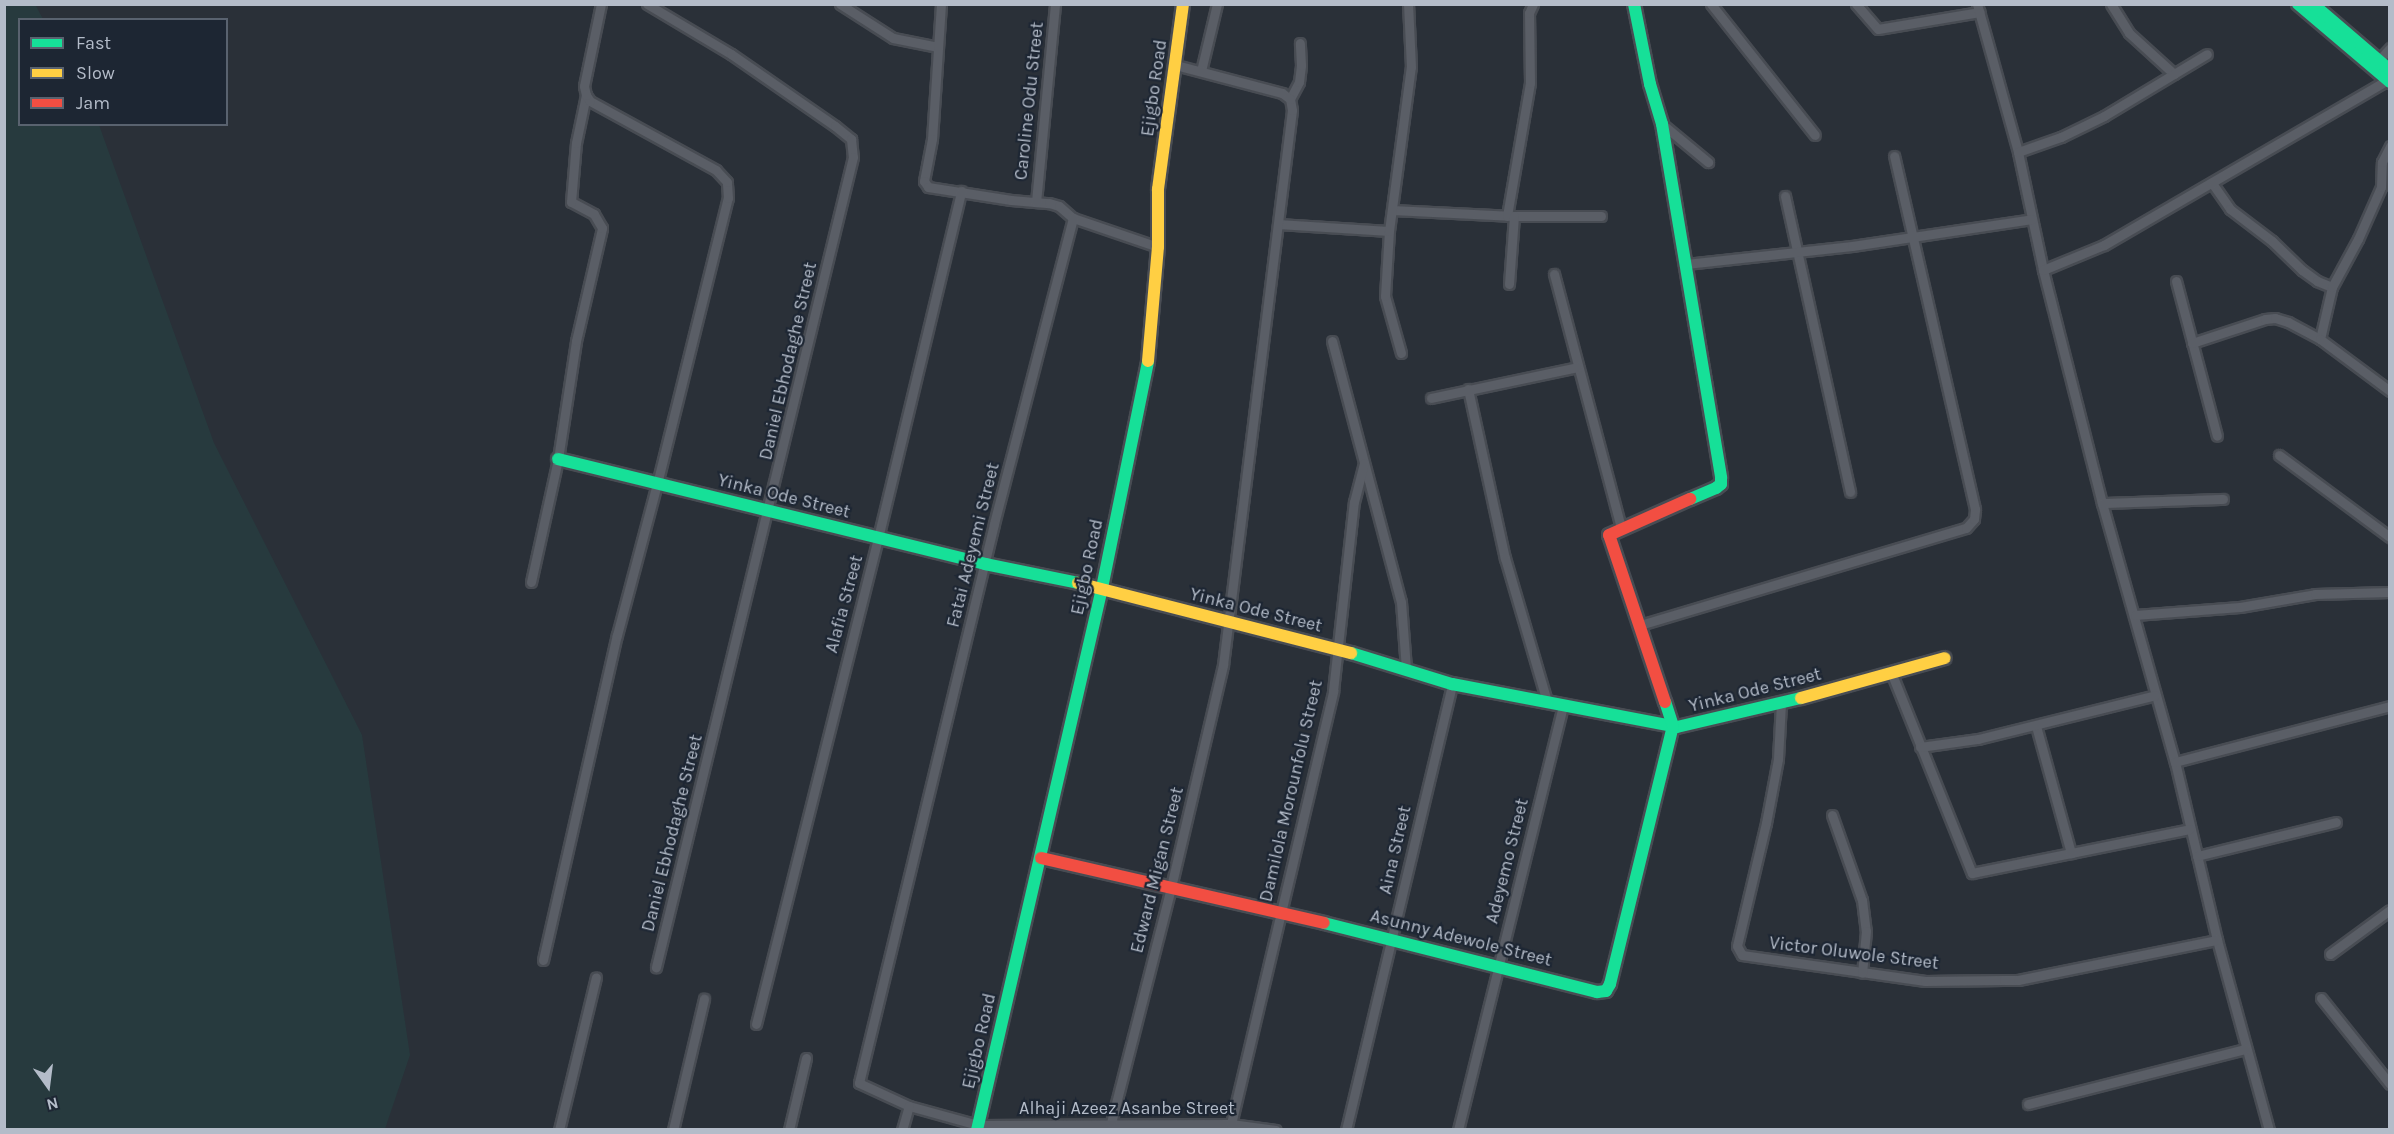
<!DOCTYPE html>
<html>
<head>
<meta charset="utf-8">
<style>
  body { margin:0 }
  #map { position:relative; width:2394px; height:1134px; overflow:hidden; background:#2a3038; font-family:Karla,sans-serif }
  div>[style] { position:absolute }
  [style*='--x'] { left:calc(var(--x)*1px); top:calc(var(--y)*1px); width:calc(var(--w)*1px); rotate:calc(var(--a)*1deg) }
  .green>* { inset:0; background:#273a3e }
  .roads { filter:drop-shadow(2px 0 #484c53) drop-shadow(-2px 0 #484c53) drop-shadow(0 2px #484c53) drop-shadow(0 -2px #484c53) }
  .street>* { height:9px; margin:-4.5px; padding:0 4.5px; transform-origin:4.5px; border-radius:4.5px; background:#5a5e66 }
  .fast>* { height:12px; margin:-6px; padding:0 6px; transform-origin:6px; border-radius:6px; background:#16e098 }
  .slow>* { height:12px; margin:-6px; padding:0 6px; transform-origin:6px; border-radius:6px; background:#ffcf43 }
  .jam>* { height:12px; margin:-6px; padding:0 6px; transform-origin:6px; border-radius:6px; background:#f24e42 }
  span { translate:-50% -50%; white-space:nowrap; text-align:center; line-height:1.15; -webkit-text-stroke:4.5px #1d2633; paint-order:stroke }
  .street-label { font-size:18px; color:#b4bcc9 }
  .frame { position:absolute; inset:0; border:6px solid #b4bcc9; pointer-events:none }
  .legend { position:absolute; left:18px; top:18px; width:210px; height:108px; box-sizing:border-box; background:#1d2633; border:2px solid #59626f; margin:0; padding:8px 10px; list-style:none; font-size:18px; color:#b4bcc9 }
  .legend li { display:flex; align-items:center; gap:12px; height:30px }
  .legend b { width:30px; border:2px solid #59626f }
  .north { position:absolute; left:18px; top:1056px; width:60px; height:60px; -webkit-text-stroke:4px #1d2633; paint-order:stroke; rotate:166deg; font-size:16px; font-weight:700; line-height:24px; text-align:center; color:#b4bcc9 }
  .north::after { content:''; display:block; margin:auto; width:21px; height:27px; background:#b4bcc9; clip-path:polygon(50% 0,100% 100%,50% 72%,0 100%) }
</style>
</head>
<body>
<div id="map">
  <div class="green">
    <div style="clip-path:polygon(35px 4px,43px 19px,20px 20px,20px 124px,99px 125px,214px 443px,362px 735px,410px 1055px,385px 1129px,5px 1129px,4px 5px)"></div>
  </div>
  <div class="roads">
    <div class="street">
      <div style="--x:647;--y:4;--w:98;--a:30.8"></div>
      <div style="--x:731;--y:54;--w:126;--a:34.7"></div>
      <div style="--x:835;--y:126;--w:21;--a:39"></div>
      <div style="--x:851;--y:139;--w:18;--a:84"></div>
      <div style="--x:853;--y:157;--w:834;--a:103.67"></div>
      <div style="--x:840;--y:4;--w:63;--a:32.7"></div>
      <div style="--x:893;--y:38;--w:46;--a:11.3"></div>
      <div style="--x:941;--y:4;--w:135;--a:93.8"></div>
      <div style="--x:932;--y:139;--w:43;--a:100.8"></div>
      <div style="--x:924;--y:181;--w:7;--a:56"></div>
      <div style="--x:928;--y:187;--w:84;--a:8.9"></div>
      <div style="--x:1011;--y:200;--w:38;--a:5"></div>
      <div style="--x:1049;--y:203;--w:10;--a:17"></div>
      <div style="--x:1059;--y:206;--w:18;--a:41"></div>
      <div style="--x:1073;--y:218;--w:90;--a:18.8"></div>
      <div style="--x:1711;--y:4;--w:167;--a:51.6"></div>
      <div style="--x:1856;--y:4;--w:33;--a:49"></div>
      <div style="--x:1878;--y:29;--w:103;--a:-9.5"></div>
      <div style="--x:1977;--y:4;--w:154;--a:74.5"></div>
      <div style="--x:2018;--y:152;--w:121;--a:78"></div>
      <div style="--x:2043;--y:270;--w:240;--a:75.8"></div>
      <div style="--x:2102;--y:503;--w:269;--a:74.3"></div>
      <div style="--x:2175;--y:762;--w:183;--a:76.7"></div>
      <div style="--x:2217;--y:940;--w:197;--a:74.7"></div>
      <div style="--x:2111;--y:4;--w:34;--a:58"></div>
      <div style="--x:2129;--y:33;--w:61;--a:42.3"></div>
      <div style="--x:2378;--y:61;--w:18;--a:-47"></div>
      <div style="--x:1201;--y:71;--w:69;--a:-76.6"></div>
      <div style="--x:1290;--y:99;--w:19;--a:-62"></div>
      <div style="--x:1299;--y:82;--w:17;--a:-83"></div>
      <div style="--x:1301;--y:65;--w:22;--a:-93"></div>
      <div style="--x:1662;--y:124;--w:60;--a:39.6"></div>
      <div style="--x:2018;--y:152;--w:46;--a:-19.2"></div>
      <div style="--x:2061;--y:137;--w:48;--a:-26"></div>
      <div style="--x:2104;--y:116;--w:120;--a:-31"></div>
      <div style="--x:2212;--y:183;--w:32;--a:55"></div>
      <div style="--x:2230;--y:209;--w:53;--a:37.3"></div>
      <div style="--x:2272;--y:241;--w:42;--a:44"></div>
      <div style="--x:2302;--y:270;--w:19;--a:36"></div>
      <div style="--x:2317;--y:281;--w:16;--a:22"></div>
      <div style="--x:1785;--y:196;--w:303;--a:77.6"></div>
      <div style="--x:1036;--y:202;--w:199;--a:-84.5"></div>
      <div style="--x:1392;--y:210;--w:122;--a:2.8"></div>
      <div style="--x:1514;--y:216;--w:87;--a:0"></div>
      <div style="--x:1507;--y:216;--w:135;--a:-80.2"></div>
      <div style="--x:1530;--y:83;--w:70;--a:-90.8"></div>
      <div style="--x:1529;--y:13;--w:10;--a:-66"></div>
      <div style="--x:1073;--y:218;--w:316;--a:104.5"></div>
      <div style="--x:994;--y:524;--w:575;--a:103.58"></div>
      <div style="--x:859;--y:1083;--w:55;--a:24.7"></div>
      <div style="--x:909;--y:1106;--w:72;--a:15.4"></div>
      <div style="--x:978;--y:1125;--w:253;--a:-0.2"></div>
      <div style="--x:1231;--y:1124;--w:45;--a:7.6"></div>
      <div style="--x:1278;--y:224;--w:111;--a:3.6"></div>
      <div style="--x:1686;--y:264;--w:167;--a:-6.2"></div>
      <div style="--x:1852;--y:246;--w:182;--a:-8.5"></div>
      <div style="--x:2043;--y:270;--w:66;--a:-22.3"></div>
      <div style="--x:2104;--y:245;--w:328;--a:-30.2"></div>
      <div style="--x:1554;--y:274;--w:263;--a:75.2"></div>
      <div style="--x:2176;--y:281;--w:160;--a:75.2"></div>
      <div style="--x:1509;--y:284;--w:68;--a:-85.8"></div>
      <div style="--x:2320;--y:339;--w:53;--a:-77"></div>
      <div style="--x:2332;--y:287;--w:55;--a:-61.6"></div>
      <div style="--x:2358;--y:239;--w:57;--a:-66.1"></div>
      <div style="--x:2381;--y:187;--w:25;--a:-88"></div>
      <div style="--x:2382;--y:162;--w:18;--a:-63"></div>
      <div style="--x:1332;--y:341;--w:270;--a:75.2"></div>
      <div style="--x:1401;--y:602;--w:66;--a:85.7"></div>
      <div style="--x:2192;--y:343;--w:77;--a:-18.2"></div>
      <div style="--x:2265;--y:319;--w:10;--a:-6"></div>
      <div style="--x:2275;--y:318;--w:14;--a:17"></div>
      <div style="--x:2288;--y:322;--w:36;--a:28"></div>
      <div style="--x:2320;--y:339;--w:87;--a:36.6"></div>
      <div style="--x:1401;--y:353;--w:59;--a:-105.7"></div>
      <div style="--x:1385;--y:296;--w:65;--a:-86.5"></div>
      <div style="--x:1389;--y:231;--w:165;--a:-82.4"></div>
      <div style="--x:1411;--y:67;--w:63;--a:-92.7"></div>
      <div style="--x:1468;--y:389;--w:173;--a:77.7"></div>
      <div style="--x:1505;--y:558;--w:150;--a:73.7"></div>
      <div style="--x:1431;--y:398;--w:150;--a:-11.9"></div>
      <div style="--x:2279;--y:455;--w:138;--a:36.5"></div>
      <div style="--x:2102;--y:503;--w:121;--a:-1.9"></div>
      <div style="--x:531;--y:582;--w:126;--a:-77.6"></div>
      <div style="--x:558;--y:459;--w:119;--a:-81.3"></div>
      <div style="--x:576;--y:341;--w:116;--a:-77"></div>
      <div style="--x:602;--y:228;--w:16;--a:-120"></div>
      <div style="--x:594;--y:214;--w:26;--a:-152"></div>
      <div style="--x:571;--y:202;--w:59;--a:-85.2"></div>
      <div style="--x:576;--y:143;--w:49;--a:-78.2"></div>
      <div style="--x:2135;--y:615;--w:105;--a:-4.4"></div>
      <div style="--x:2240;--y:607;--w:76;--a:-9.8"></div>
      <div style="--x:2315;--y:594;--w:75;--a:-1.5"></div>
      <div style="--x:1640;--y:625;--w:340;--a:-16.6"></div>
      <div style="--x:1966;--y:528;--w:12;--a:-48"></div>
      <div style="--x:1974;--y:519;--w:10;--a:-84"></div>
      <div style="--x:1975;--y:509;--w:362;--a:-102.9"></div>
      <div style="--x:1891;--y:672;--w:217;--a:68.1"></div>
      <div style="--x:1972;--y:873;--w:222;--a:-11.4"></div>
      <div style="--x:1781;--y:703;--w:56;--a:93.1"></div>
      <div style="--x:1778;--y:759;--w:65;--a:100.6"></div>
      <div style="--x:1766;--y:823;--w:126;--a:103.3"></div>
      <div style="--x:1737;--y:946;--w:10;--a:61"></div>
      <div style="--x:1742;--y:955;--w:185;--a:8.1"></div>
      <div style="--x:1925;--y:981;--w:79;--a:-0.7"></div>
      <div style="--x:2004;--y:980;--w:14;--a:0"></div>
      <div style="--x:2018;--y:980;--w:203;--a:-11.4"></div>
      <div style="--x:2036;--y:726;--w:132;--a:74.6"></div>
      <div style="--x:1920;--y:747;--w:59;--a:-7.9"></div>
      <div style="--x:1978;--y:739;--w:183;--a:-13.9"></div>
      <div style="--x:2175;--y:762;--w:222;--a:-14.6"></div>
      <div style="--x:1832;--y:815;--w:90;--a:70.6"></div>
      <div style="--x:1862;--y:900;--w:31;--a:83"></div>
      <div style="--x:1866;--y:931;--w:42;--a:95.4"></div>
      <div style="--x:2197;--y:856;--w:143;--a:-13.7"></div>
      <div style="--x:2330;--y:954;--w:74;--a:-36.3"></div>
      <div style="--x:543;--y:960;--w:333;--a:-77.2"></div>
      <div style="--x:617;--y:635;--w:156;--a:-75.2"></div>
      <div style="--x:657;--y:484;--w:295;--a:-76.1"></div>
      <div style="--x:728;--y:198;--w:16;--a:-94"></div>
      <div style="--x:727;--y:182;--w:16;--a:-133"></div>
      <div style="--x:716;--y:170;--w:144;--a:-151.3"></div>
      <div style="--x:590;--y:101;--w:7;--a:-124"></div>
      <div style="--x:586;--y:95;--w:9;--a:-103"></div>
      <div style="--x:584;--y:86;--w:84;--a:-78.3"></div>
      <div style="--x:2321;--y:998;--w:110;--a:51.3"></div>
      <div style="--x:756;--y:1024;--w:501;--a:-75.91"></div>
      <div style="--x:878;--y:538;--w:357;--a:-76.5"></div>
      <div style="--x:2028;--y:1104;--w:224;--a:-14.2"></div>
      <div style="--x:1111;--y:1123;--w:244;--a:-75.7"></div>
      <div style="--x:1171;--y:887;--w:228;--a:-76.8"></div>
      <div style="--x:1223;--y:665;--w:559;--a:-82.91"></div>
      <div style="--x:1292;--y:110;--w:11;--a:-100"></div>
      <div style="--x:1290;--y:99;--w:10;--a:-143"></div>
      <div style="--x:1282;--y:93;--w:111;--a:-165.3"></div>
      <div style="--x:1231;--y:1124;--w:445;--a:-76.7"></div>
      <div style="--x:1333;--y:691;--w:190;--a:-83.7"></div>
      <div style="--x:1354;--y:502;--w:40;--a:-75.6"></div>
      <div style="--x:559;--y:1130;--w:157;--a:-76.4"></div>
      <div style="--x:673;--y:1130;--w:135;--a:-76.7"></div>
      <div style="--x:789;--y:1130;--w:74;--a:-76.7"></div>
      <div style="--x:902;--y:1130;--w:25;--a:-74"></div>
      <div style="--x:1346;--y:1130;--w:458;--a:-76.6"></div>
      <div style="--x:1458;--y:1130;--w:437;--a:-76.1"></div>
    </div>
    <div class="fast">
      <div style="--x:1634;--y:4;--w:82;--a:78.7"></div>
      <div style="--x:1650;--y:84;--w:42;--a:73.3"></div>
      <div style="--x:1662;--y:124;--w:359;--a:80.5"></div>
      <div style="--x:1721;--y:478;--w:6;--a:90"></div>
      <div style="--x:1721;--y:484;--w:6;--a:141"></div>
      <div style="--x:1716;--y:488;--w:28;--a:157"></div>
      <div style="--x:2298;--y:4;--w:121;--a:40.3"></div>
      <div style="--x:2313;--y:4;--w:101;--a:40.6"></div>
      <div style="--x:558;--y:459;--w:440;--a:13.8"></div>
      <div style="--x:985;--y:564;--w:95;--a:11.5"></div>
      <div style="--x:1351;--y:653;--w:106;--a:17.1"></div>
      <div style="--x:1452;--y:684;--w:229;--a:10.8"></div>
      <div style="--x:1677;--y:727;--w:127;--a:-13.2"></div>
      <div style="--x:1324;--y:923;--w:282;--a:14.2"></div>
      <div style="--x:1597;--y:992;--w:9;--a:-6"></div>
      <div style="--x:1606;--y:991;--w:8;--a:-60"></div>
      <div style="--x:1610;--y:984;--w:266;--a:-76.3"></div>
      <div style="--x:1673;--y:726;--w:25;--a:-108"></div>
      <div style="--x:977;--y:1130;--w:556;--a:-77.01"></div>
      <div style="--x:1102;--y:588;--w:232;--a:-78.5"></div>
    </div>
    <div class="slow">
      <div style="--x:1148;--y:361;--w:114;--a:-85"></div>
      <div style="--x:1158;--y:247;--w:58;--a:-90"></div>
      <div style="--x:1158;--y:189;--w:187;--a:-82.3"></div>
      <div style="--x:1078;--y:583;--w:282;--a:14.4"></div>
      <div style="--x:1801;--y:698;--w:149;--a:-15.5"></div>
    </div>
    <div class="jam">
      <div style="--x:1665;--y:702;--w:176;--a:-108.5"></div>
      <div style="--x:1609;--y:535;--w:89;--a:-24"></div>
      <div style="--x:1041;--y:858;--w:290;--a:12.9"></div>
    </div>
  </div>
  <div class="street-label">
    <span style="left:1154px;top:88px;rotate:-82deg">Ejigbo Road</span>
    <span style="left:1029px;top:101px;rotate:-84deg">Caroline Odu Street</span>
    <span style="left:788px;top:361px;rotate:-77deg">Daniel Ebhodaghe Street</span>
    <span style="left:784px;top:496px;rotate:14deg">Yinka Ode Street</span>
    <span style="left:973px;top:545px;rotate:-76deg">Fatai Adeyemi Street</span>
    <span style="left:1087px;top:567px;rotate:-78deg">Ejigbo Road</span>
    <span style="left:844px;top:604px;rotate:-75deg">Alafia Street</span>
    <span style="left:1256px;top:610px;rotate:14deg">Yinka Ode Street</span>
    <span style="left:1755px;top:690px;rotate:-14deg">Yinka Ode Street</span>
    <span style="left:1291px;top:791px;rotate:-77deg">Damilola Morounfolu Street</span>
    <span style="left:672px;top:833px;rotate:-76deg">Daniel Ebhodaghe Street</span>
    <span style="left:1395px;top:850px;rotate:-77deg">Aina Street</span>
    <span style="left:1507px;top:861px;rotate:-76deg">Adeyemo Street</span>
    <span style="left:1157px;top:870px;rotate:-76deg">Edward Migan Street</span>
    <span style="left:1461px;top:938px;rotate:14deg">Asunny Adewole Street</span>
    <span style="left:1854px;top:953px;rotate:7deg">Victor Oluwole Street</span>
    <span style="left:979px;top:1041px;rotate:-77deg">Ejigbo Road</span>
    <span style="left:1127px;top:1108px">Alhaji Azeez Asanbe Street</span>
  </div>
  <div class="frame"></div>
  <ul class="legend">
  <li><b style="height:8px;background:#16e098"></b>Fast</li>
  <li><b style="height:8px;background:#ffcf43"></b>Slow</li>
  <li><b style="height:8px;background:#f24e42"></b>Jam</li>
  </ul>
  <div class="north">N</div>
</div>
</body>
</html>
